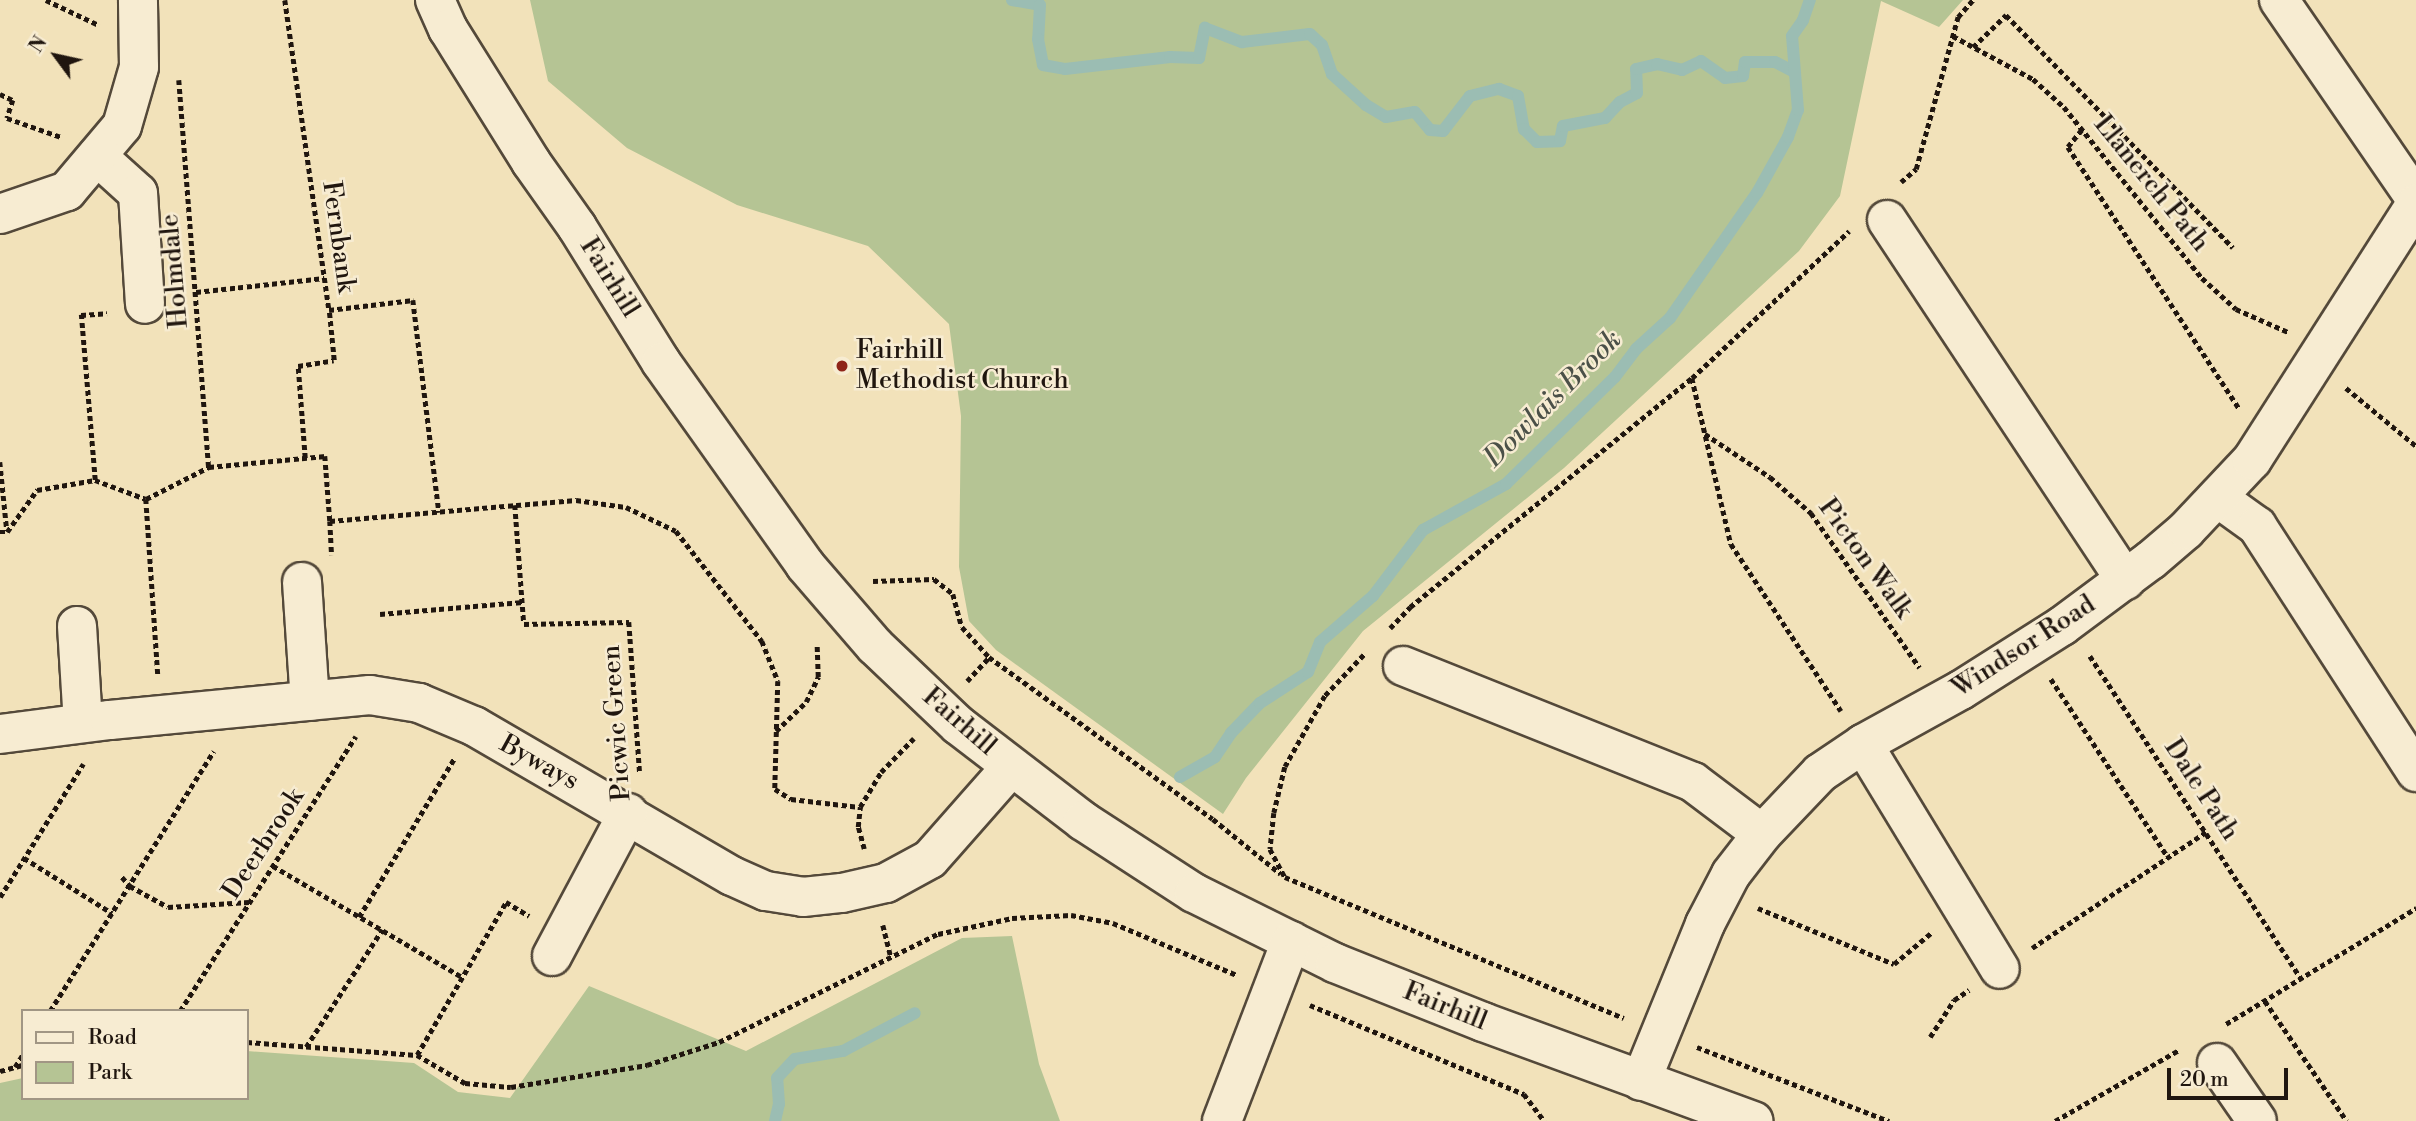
<!DOCTYPE html>
<html>
<head>
<meta charset="utf-8">
<style>
  body { margin:0 }
  #map { position:relative; width:2416px; height:1121px; overflow:hidden; background:#f2e2ba; font-family:"Libre Bodoni",serif }
  div>[style] { position:absolute }
  [style*='--x'] { left:calc(var(--x)*1px); top:calc(var(--y)*1px); width:calc(var(--w)*1px); rotate:calc(var(--a)*1deg) }
  .green>* { inset:0; background:#b5c494 }
  .stream>* { height:12px; margin:-6px; padding:0 6px; transform-origin:6px; border-radius:6px; background:#9bbdb3 }
  .path>* { height:4.5px; margin-top:-2.25px; transform-origin:0; background:repeating-linear-gradient(90deg,#20160f 0 5px,transparent 0 8.5px) }
  .roads { filter:drop-shadow(2px 0 #54493a) drop-shadow(-2px 0 #54493a) drop-shadow(0 2px #54493a) drop-shadow(0 -2px #54493a) }
  .minor>* { height:38px; margin:-19px; padding:0 19px; transform-origin:19px; border-radius:19px; background:#f7ecd2 }
  .dots>* { width:19px; height:19px; translate:-50% -50%; box-sizing:border-box; border:4px solid #f7ecd2; border-radius:50% }
  span { translate:-50% -50%; white-space:nowrap; text-align:center; line-height:1.15; -webkit-text-stroke:5px #f7ecd2; paint-order:stroke }
  .street-label { font-size:26px; color:#20160f }
  .poi-label { font-size:26px; color:#20160f }
  .left { translate:0 -50%; text-align:left }
  .water-label { font-size:28px; color:#4b5048; font-style:italic }
  .legend { position:absolute; left:21px; top:1009px; width:228px; height:91px; box-sizing:border-box; background:#f7ecd2; border:2px solid #a19684; margin:0; padding:9px 12px; list-style:none; font-size:21px; color:#20160f }
  .legend li { display:flex; align-items:center; gap:14px; height:35px }
  .legend b { width:35px; border:2px solid #a19684 }
  .north { position:absolute; left:21px; top:21px; width:70px; height:70px; -webkit-text-stroke:5px #f7ecd2; paint-order:stroke; rotate:303deg; font-size:19px; font-weight:700; line-height:28px; text-align:center; color:#20160f }
  .north::after { content:''; display:block; margin:auto; width:24px; height:32px; background:#20160f; clip-path:polygon(50% 0,100% 100%,50% 72%,0 100%) }
  .scale { position:absolute; left:2167px; top:1068px; width:121px; height:32px; box-sizing:border-box; border:4px solid #20160f; border-top:0; padding-left:9px; font-size:21px; line-height:24px; white-space:nowrap; color:#20160f; -webkit-text-stroke:5px #f7ecd2; paint-order:stroke }
</style>
</head>
<body>
<div id="map">
  <div class="green">
    <div style="clip-path:polygon(530px 0,1963px 0,1939px 27px,1881px 1px,1840px 196px,1799px 251px,1564px 468px,1363px 631px,1246px 778px,1223px 814px,996px 650px,969px 621px,959px 567px,961px 416px,949px 324px,868px 246px,737px 205px,627px 148px,548px 81px)"></div>
    <div style="clip-path:polygon(1012px 936px,1039px 1064px,1060px 1121px,0 1121px,0 1083px,23px 1078px,23px 1098px,247px 1098px,247px 1051px,414px 1063px,458px 1092px,510px 1098px,589px 986px,746px 1051px,962px 938px)"></div>
  </div>
  <div class="stream">
    <div style="--x:1012;--y:0;--w:28;--a:10"></div>
    <div style="--x:1040;--y:5;--w:34;--a:93"></div>
    <div style="--x:1038;--y:39;--w:26;--a:79"></div>
    <div style="--x:1043;--y:65;--w:22;--a:10"></div>
    <div style="--x:1065;--y:69;--w:106;--a:-6.5"></div>
    <div style="--x:1170;--y:57;--w:29;--a:2"></div>
    <div style="--x:1199;--y:58;--w:31;--a:-79"></div>
    <div style="--x:1205;--y:28;--w:40;--a:21"></div>
    <div style="--x:1242;--y:42;--w:68;--a:-6.7"></div>
    <div style="--x:1310;--y:34;--w:16;--a:43"></div>
    <div style="--x:1322;--y:45;--w:31;--a:71"></div>
    <div style="--x:1332;--y:74;--w:46;--a:42.4"></div>
    <div style="--x:1366;--y:105;--w:23;--a:31"></div>
    <div style="--x:1386;--y:117;--w:29;--a:-10"></div>
    <div style="--x:1415;--y:112;--w:23;--a:50"></div>
    <div style="--x:1430;--y:130;--w:13;--a:4"></div>
    <div style="--x:1443;--y:131;--w:44;--a:-52.4"></div>
    <div style="--x:1470;--y:96;--w:30;--a:-14"></div>
    <div style="--x:1499;--y:89;--w:20;--a:20"></div>
    <div style="--x:1518;--y:96;--w:34;--a:80"></div>
    <div style="--x:1524;--y:129;--w:18;--a:45"></div>
    <div style="--x:1537;--y:142;--w:23;--a:-2"></div>
    <div style="--x:1560;--y:141;--w:15;--a:-79"></div>
    <div style="--x:1563;--y:126;--w:43;--a:-10.8"></div>
    <div style="--x:1605;--y:118;--w:22;--a:-47"></div>
    <div style="--x:1620;--y:102;--w:19;--a:-28"></div>
    <div style="--x:1637;--y:93;--w:24;--a:-92"></div>
    <div style="--x:1636;--y:69;--w:22;--a:-13"></div>
    <div style="--x:1657;--y:64;--w:26;--a:13"></div>
    <div style="--x:1682;--y:70;--w:21;--a:-25"></div>
    <div style="--x:1701;--y:61;--w:29;--a:35"></div>
    <div style="--x:1725;--y:78;--w:18;--a:-6"></div>
    <div style="--x:1743;--y:76;--w:14;--a:-82"></div>
    <div style="--x:1745;--y:62;--w:30;--a:0"></div>
    <div style="--x:1775;--y:62;--w:20;--a:27"></div>
    <div style="--x:1180;--y:777;--w:40;--a:-29.7"></div>
    <div style="--x:1215;--y:757;--w:29;--a:-56"></div>
    <div style="--x:1231;--y:733;--w:42;--a:-46"></div>
    <div style="--x:1260;--y:703;--w:57;--a:-32.9"></div>
    <div style="--x:1308;--y:672;--w:32;--a:-68"></div>
    <div style="--x:1320;--y:642;--w:70;--a:-41"></div>
    <div style="--x:1373;--y:596;--w:83;--a:-52.9"></div>
    <div style="--x:1423;--y:530;--w:95;--a:-29"></div>
    <div style="--x:1506;--y:484;--w:153;--a:-44.5"></div>
    <div style="--x:1615;--y:377;--w:35;--a:-53"></div>
    <div style="--x:1636;--y:349;--w:46;--a:-42.4"></div>
    <div style="--x:1670;--y:318;--w:152;--a:-55.2"></div>
    <div style="--x:1757;--y:193;--w:64;--a:-61"></div>
    <div style="--x:1788;--y:137;--w:29;--a:-70"></div>
    <div style="--x:1798;--y:110;--w:74;--a:-94.6"></div>
    <div style="--x:1792;--y:36;--w:19;--a:-55"></div>
    <div style="--x:1803;--y:20;--w:21;--a:-71"></div>
    <div style="--x:775;--y:1121;--w:17;--a:-77"></div>
    <div style="--x:779;--y:1104;--w:26;--a:-94"></div>
    <div style="--x:777;--y:1078;--w:26;--a:-47"></div>
    <div style="--x:795;--y:1059;--w:49;--a:-9.5"></div>
    <div style="--x:843;--y:1051;--w:81;--a:-27.8"></div>
  </div>
  <div class="path">
    <div style="--x:46;--y:0;--w:59;--a:25.3"></div>
    <div style="--x:285;--y:0;--w:313;--a:81.9"></div>
    <div style="--x:329;--y:310;--w:85;--a:-6.8"></div>
    <div style="--x:413;--y:300;--w:214;--a:83"></div>
    <div style="--x:1953;--y:36;--w:91;--a:28.3"></div>
    <div style="--x:2033;--y:79;--w:42;--a:42.1"></div>
    <div style="--x:2064;--y:107;--w:220;--a:51.1"></div>
    <div style="--x:2202;--y:278;--w:46;--a:42.4"></div>
    <div style="--x:2236;--y:309;--w:57;--a:23.9"></div>
    <div style="--x:1973;--y:47;--w:46;--a:-44.1"></div>
    <div style="--x:2006;--y:15;--w:325;--a:45.7"></div>
    <div style="--x:179;--y:80;--w:388;--a:85.6"></div>
    <div style="--x:0;--y:94;--w:14;--a:25"></div>
    <div style="--x:13;--y:100;--w:19;--a:108"></div>
    <div style="--x:7;--y:118;--w:57;--a:19.4"></div>
    <div style="--x:2082;--y:130;--w:22;--a:129"></div>
    <div style="--x:2068;--y:147;--w:312;--a:56.8"></div>
    <div style="--x:1901;--y:182;--w:20;--a:-41"></div>
    <div style="--x:1916;--y:169;--w:158;--a:-74.6"></div>
    <div style="--x:1958;--y:17;--w:23;--a:-49"></div>
    <div style="--x:196;--y:292;--w:129;--a:-6.2"></div>
    <div style="--x:1692;--y:378;--w:171;--a:76.8"></div>
    <div style="--x:1731;--y:544;--w:200;--a:56.6"></div>
    <div style="--x:2346;--y:388;--w:91;--a:39.6"></div>
    <div style="--x:1705;--y:434;--w:78;--a:33.5"></div>
    <div style="--x:1770;--y:477;--w:55;--a:41.3"></div>
    <div style="--x:1811;--y:513;--w:189;--a:54.9"></div>
    <div style="--x:305;--y:458;--w:92;--a:-94.4"></div>
    <div style="--x:298;--y:366;--w:36;--a:-9"></div>
    <div style="--x:334;--y:360;--w:50;--a:-95.7"></div>
    <div style="--x:0;--y:462;--w:69;--a:84.2"></div>
    <div style="--x:95;--y:480;--w:166;--a:-94.8"></div>
    <div style="--x:81;--y:315;--w:26;--a:-4"></div>
    <div style="--x:146;--y:499;--w:177;--a:86.1"></div>
    <div style="--x:515;--y:505;--w:119;--a:85.7"></div>
    <div style="--x:524;--y:624;--w:105;--a:-1.1"></div>
    <div style="--x:629;--y:622;--w:152;--a:85.9"></div>
    <div style="--x:330;--y:521;--w:34;--a:87"></div>
    <div style="--x:0;--y:532;--w:7;--a:0"></div>
    <div style="--x:7;--y:532;--w:52;--a:-54.5"></div>
    <div style="--x:37;--y:490;--w:59;--a:-9.8"></div>
    <div style="--x:95;--y:480;--w:54;--a:20.4"></div>
    <div style="--x:146;--y:499;--w:71;--a:-26.9"></div>
    <div style="--x:209;--y:467;--w:117;--a:-5.4"></div>
    <div style="--x:325;--y:456;--w:65;--a:85.6"></div>
    <div style="--x:330;--y:521;--w:247;--a:-4.9"></div>
    <div style="--x:576;--y:500;--w:50;--a:8"></div>
    <div style="--x:626;--y:507;--w:55;--a:25.6"></div>
    <div style="--x:676;--y:531;--w:140;--a:52"></div>
    <div style="--x:762;--y:641;--w:43;--a:68.2"></div>
    <div style="--x:778;--y:681;--w:108;--a:91.6"></div>
    <div style="--x:775;--y:789;--w:19;--a:32"></div>
    <div style="--x:791;--y:799;--w:69;--a:6.6"></div>
    <div style="--x:873;--y:581;--w:61;--a:-1.9"></div>
    <div style="--x:934;--y:579;--w:24;--a:38"></div>
    <div style="--x:953;--y:594;--w:34;--a:75"></div>
    <div style="--x:962;--y:627;--w:40;--a:48"></div>
    <div style="--x:380;--y:614;--w:144;--a:-4.8"></div>
    <div style="--x:1390;--y:628;--w:29;--a:-46"></div>
    <div style="--x:1410;--y:607;--w:363;--a:-39.1"></div>
    <div style="--x:1692;--y:378;--w:215;--a:-43.1"></div>
    <div style="--x:1364;--y:655;--w:57;--a:133.6"></div>
    <div style="--x:1325;--y:696;--w:81;--a:119.4"></div>
    <div style="--x:1285;--y:767;--w:47;--a:103.4"></div>
    <div style="--x:1274;--y:813;--w:36;--a:96"></div>
    <div style="--x:1270;--y:849;--w:32;--a:62"></div>
    <div style="--x:1285;--y:877;--w:367;--a:22.6"></div>
    <div style="--x:2090;--y:656;--w:387;--a:56.8"></div>
    <div style="--x:2051;--y:679;--w:213;--a:56.7"></div>
    <div style="--x:967;--y:681;--w:33;--a:-47"></div>
    <div style="--x:989;--y:657;--w:276;--a:35.9"></div>
    <div style="--x:1213;--y:819;--w:87;--a:39"></div>
    <div style="--x:776;--y:731;--w:42;--a:-44"></div>
    <div style="--x:806;--y:702;--w:28;--a:-64"></div>
    <div style="--x:818;--y:677;--w:34;--a:-92"></div>
    <div style="--x:864;--y:849;--w:23;--a:-105"></div>
    <div style="--x:858;--y:827;--w:20;--a:-84"></div>
    <div style="--x:860;--y:807;--w:41;--a:-59"></div>
    <div style="--x:881;--y:772;--w:47;--a:-45.9"></div>
    <div style="--x:24;--y:858;--w:104;--a:32"></div>
    <div style="--x:273;--y:866;--w:219;--a:30.4"></div>
    <div style="--x:122;--y:877;--w:12;--a:48"></div>
    <div style="--x:130;--y:886;--w:43;--a:28.9"></div>
    <div style="--x:168;--y:907;--w:81;--a:-3.5"></div>
    <div style="--x:0;--y:897;--w:157;--a:-58"></div>
    <div style="--x:1758;--y:908;--w:147;--a:22.4"></div>
    <div style="--x:1894;--y:964;--w:48;--a:-40"></div>
    <div style="--x:359;--y:917;--w:184;--a:-59"></div>
    <div style="--x:883;--y:925;--w:34;--a:76"></div>
    <div style="--x:2032;--y:948;--w:209;--a:-33.7"></div>
    <div style="--x:2265;--y:1001;--w:145;--a:55.7"></div>
    <div style="--x:1310;--y:1005;--w:232;--a:22.6"></div>
    <div style="--x:1524;--y:1094;--w:34;--a:53"></div>
    <div style="--x:50;--y:1011;--w:307;--a:-57.8"></div>
    <div style="--x:180;--y:1011;--w:326;--a:-57.4"></div>
    <div style="--x:2226;--y:1024;--w:223;--a:-31.4"></div>
    <div style="--x:1930;--y:1037;--w:44;--a:-57"></div>
    <div style="--x:1954;--y:1000;--w:18;--a:-34"></div>
    <div style="--x:247;--y:1042;--w:170;--a:4.4"></div>
    <div style="--x:417;--y:1055;--w:56;--a:30.3"></div>
    <div style="--x:465;--y:1083;--w:46;--a:5"></div>
    <div style="--x:511;--y:1087;--w:138;--a:-9.2"></div>
    <div style="--x:647;--y:1065;--w:76;--a:-17.7"></div>
    <div style="--x:719;--y:1042;--w:244;--a:-26.3"></div>
    <div style="--x:938;--y:934;--w:76;--a:-12.2"></div>
    <div style="--x:1012;--y:918;--w:59;--a:-2.9"></div>
    <div style="--x:1071;--y:915;--w:43;--a:10.8"></div>
    <div style="--x:1113;--y:923;--w:134;--a:22.8"></div>
    <div style="--x:306;--y:1047;--w:140;--a:-57"></div>
    <div style="--x:1697;--y:1047;--w:206;--a:21.1"></div>
    <div style="--x:417;--y:1055;--w:177;--a:-59.8"></div>
    <div style="--x:506;--y:902;--w:27;--a:31"></div>
    <div style="--x:15;--y:1067;--w:15;--a:-58"></div>
    <div style="--x:0;--y:1071;--w:24;--a:-15"></div>
    <div style="--x:2055;--y:1121;--w:143;--a:-29.8"></div>
  </div>
  <div class="roads">
    <div class="minor">
      <div style="--x:435;--y:0;--w:32;--a:66"></div>
      <div style="--x:448;--y:29;--w:157;--a:58"></div>
      <div style="--x:531;--y:162;--w:80;--a:54.7"></div>
      <div style="--x:577;--y:227;--w:159;--a:58.1"></div>
      <div style="--x:661;--y:362;--w:249;--a:54.6"></div>
      <div style="--x:805;--y:565;--w:107;--a:49.2"></div>
      <div style="--x:875;--y:646;--w:115;--a:43.6"></div>
      <div style="--x:958;--y:725;--w:158;--a:37.5"></div>
      <div style="--x:1083;--y:821;--w:132;--a:33"></div>
      <div style="--x:1194;--y:893;--w:157;--a:26.4"></div>
      <div style="--x:1335;--y:963;--w:159;--a:21.7"></div>
      <div style="--x:1483;--y:1022;--w:288;--a:20.1"></div>
      <div style="--x:2279;--y:0;--w:242;--a:55.5"></div>
      <div style="--x:97;--y:156;--w:55;--a:42.1"></div>
      <div style="--x:138;--y:193;--w:111;--a:86.4"></div>
      <div style="--x:0;--y:214;--w:71;--a:-18.9"></div>
      <div style="--x:67;--y:191;--w:85;--a:-49.8"></div>
      <div style="--x:122;--y:126;--w:61;--a:-73.9"></div>
      <div style="--x:139;--y:67;--w:67;--a:-90.9"></div>
      <div style="--x:1887;--y:220;--w:432;--a:56.5"></div>
      <div style="--x:2218;--y:498;--w:48;--a:35.7"></div>
      <div style="--x:2257;--y:526;--w:293;--a:57.1"></div>
      <div style="--x:302;--y:582;--w:119;--a:86.2"></div>
      <div style="--x:77;--y:626;--w:97;--a:86.5"></div>
      <div style="--x:1403;--y:666;--w:312;--a:21.8"></div>
      <div style="--x:1693;--y:782;--w:86;--a:37"></div>
      <div style="--x:0;--y:734;--w:111;--a:-7.3"></div>
      <div style="--x:110;--y:720;--w:261;--a:-5.5"></div>
      <div style="--x:370;--y:695;--w:50;--a:9.3"></div>
      <div style="--x:419;--y:703;--w:60;--a:22.7"></div>
      <div style="--x:474;--y:726;--w:298;--a:30.2"></div>
      <div style="--x:732;--y:876;--w:37;--a:24"></div>
      <div style="--x:766;--y:891;--w:37;--a:9"></div>
      <div style="--x:803;--y:897;--w:39;--a:-6"></div>
      <div style="--x:842;--y:893;--w:45;--a:-12.8"></div>
      <div style="--x:886;--y:883;--w:50;--a:-28.6"></div>
      <div style="--x:930;--y:859;--w:123;--a:-48.6"></div>
      <div style="--x:1863;--y:744;--w:263;--a:58.7"></div>
      <div style="--x:552;--y:956;--w:162;--a:-62"></div>
      <div style="--x:2217;--y:1063;--w:70;--a:55.4"></div>
      <div style="--x:1641;--y:1081;--w:170;--a:-67.8"></div>
      <div style="--x:1705;--y:924;--w:56;--a:-62.5"></div>
      <div style="--x:1731;--y:874;--w:51;--a:-52.2"></div>
      <div style="--x:1762;--y:834;--w:84;--a:-46.4"></div>
      <div style="--x:1820;--y:773;--w:52;--a:-34"></div>
      <div style="--x:1863;--y:744;--w:112;--a:-28.9"></div>
      <div style="--x:1961;--y:690;--w:120;--a:-32.4"></div>
      <div style="--x:2062;--y:626;--w:111;--a:-36.6"></div>
      <div style="--x:2151;--y:560;--w:46;--a:-40.6"></div>
      <div style="--x:2186;--y:530;--w:96;--a:-46.7"></div>
      <div style="--x:2252;--y:460;--w:304;--a:-57.4"></div>
      <div style="--x:1222;--y:1121;--w:193;--a:-69"></div>
    </div>
  </div>
  <div class="dots">
    <div style="left:842px;top:366px;background:#8f2418"></div>
  </div>
  <div class="street-label">
    <span style="left:2151px;top:184px;rotate:51deg">Llanerch Path</span>
    <span style="left:338px;top:237px;rotate:82deg">Fernbank</span>
    <span style="left:175px;top:271px;rotate:-95deg">Holmdale</span>
    <span style="left:609px;top:278px;rotate:58deg">Fairhill</span>
    <span style="left:1865px;top:559px;rotate:54deg">Picton Walk</span>
    <span style="left:2024px;top:647px;rotate:-33deg">Windsor Road</span>
    <span style="left:959px;top:722px;rotate:41deg">Fairhill</span>
    <span style="left:617px;top:723px;rotate:-94deg">Picwic Green</span>
    <span style="left:539px;top:763px;rotate:29deg">Byways</span>
    <span style="left:2201px;top:790px;rotate:57deg">Dale Path</span>
    <span style="left:264px;top:844px;rotate:-57deg">Deerbrook</span>
    <span style="left:1445px;top:1007px;rotate:22deg">Fairhill</span>
  </div>
  <div class="poi-label">
    <span class="left" style="left:856px;top:366px">Fairhill<br>Methodist Church</span>
  </div>
  <div class="water-label">
    <span style="left:1553px;top:399px;rotate:-45deg">Dowlais Brook</span>
  </div>
  <ul class="legend">
  <li><b style="height:9px;background:#f7ecd2"></b>Road</li>
  <li><b style="height:19px;background:#b5c494"></b>Park</li>
  </ul>
  <div class="north">N</div>
  <div class="scale">20 m</div>
</div>
</body>
</html>
